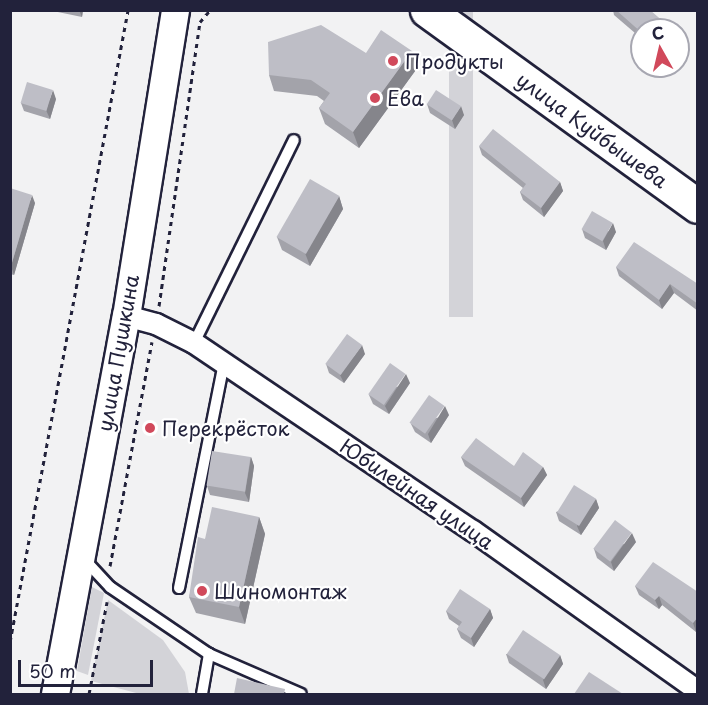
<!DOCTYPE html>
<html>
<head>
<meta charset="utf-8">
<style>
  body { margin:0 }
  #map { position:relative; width:708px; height:705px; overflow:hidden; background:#f2f2f3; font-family:"Playpen Sans",sans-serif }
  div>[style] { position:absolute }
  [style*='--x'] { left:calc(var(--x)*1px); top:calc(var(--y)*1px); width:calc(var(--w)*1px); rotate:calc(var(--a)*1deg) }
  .green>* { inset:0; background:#d3d3d8; transform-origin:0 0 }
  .path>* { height:3px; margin-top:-1.5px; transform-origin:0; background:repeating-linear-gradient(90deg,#22223b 0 4.5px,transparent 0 9px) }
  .roads { filter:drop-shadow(2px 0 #22223b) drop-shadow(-2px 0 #22223b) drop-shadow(0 2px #22223b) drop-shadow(0 -2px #22223b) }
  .service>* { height:10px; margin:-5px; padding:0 5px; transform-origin:5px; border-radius:5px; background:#fff }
  .minor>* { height:20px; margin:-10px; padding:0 10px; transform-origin:10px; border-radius:10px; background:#fff }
  .secondary>* { height:27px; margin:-13.5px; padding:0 13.5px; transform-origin:13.5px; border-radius:13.5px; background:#fff }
  .trunk>* { height:33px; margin:-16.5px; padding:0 16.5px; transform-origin:16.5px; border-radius:16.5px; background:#fff }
  .wall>* { inset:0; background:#a3a3aa }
  .shaded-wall>* { inset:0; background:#85858b }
  .building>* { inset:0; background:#bebec6; transform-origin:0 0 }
  .dots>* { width:16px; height:16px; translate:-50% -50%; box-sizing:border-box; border:3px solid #fff; border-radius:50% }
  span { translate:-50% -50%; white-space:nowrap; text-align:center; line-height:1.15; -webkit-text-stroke:4.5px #fff; paint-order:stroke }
  .poi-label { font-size:20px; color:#22223b }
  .left { translate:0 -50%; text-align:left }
  .street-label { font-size:20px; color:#22223b }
  .frame { position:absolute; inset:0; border:12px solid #22223b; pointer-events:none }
  .north { position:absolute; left:630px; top:18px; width:60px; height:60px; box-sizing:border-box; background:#fff; border:2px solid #a7a7b1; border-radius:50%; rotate:352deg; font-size:16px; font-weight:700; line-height:24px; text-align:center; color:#22223b }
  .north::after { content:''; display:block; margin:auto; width:21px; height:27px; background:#d1495b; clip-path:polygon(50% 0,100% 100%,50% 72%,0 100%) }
  .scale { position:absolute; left:18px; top:660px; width:135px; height:27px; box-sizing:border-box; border:3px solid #22223b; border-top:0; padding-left:8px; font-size:18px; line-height:21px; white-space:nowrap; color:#22223b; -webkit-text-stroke:4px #fff; paint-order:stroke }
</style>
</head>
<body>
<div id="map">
  <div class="green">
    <div style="left:449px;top:11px;width:24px;height:306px"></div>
    <div style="clip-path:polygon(92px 587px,104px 593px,88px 675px,77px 671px)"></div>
    <div style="clip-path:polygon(108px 600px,163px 640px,185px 672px,189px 694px,140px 694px,91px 681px)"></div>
  </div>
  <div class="path">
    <div style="--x:159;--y:306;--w:287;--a:-81.8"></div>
    <div style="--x:200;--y:22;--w:16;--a:-50"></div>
    <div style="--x:110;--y:566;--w:228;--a:-79.4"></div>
    <div style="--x:10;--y:642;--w:643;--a:-79.42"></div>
    <div style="--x:89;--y:694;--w:94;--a:-78.9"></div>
  </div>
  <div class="roads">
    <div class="service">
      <div style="--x:194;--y:343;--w:226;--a:-63.8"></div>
      <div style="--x:84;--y:559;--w:38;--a:47"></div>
      <div style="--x:110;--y:587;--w:120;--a:34.1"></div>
      <div style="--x:209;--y:654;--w:100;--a:23.5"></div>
      <div style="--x:179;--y:588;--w:229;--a:-78.7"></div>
      <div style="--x:202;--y:694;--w:41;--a:-80.1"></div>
    </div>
    <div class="minor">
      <div style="--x:126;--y:316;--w:31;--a:15"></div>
      <div style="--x:156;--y:324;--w:42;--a:26.6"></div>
      <div style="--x:194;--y:343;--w:336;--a:34"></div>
      <div style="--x:473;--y:531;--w:276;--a:35.4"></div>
    </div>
    <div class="secondary">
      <div style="--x:55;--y:694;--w:385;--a:-79.4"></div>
      <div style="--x:126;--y:316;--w:310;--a:-80.9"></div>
    </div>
    <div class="trunk">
      <div style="--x:427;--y:10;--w:334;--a:35.9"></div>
    </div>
  </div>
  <div class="wall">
    <div style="clip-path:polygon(48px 10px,83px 10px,82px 17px)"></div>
    <div style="clip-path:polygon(613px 10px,650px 10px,642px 30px,642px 39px,614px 15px)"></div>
    <div style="clip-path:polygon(412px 51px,418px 67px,359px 148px,325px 124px,319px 108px,324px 101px,317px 96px,274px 91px,269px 75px,366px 53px)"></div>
    <div style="clip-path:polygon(56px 99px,50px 119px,24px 111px,21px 103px)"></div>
    <div style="clip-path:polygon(427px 104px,464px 115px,455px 129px,430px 113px)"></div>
    <div style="clip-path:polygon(479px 146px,560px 182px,563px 191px,544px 217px,523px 200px,520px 192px,523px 188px,482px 155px)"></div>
    <div style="clip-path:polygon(10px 188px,35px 203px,14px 275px,10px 274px)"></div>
    <div style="clip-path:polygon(339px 196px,343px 209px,310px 266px,282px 250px,277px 237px)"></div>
    <div style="clip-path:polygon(582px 229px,616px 232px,606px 250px,585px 238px)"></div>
    <div style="clip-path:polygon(616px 267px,698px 284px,698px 311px,674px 293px,662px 309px,619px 276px)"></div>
    <div style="clip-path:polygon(365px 354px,344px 383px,329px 373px,326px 364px)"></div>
    <div style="clip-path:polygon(410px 383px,389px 414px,373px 404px,369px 395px)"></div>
    <div style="clip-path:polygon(449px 415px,431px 443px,415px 432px,411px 424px)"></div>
    <div style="clip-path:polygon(251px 457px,254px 466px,249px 502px,210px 495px,207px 486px)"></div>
    <div style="clip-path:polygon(461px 457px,514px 466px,543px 467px,547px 475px,524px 507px,465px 466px)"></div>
    <div style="clip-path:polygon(596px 499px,599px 508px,581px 535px,559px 521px,556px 512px)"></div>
    <div style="clip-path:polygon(259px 517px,265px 534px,245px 624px,196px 613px,189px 597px,205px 539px)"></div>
    <div style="clip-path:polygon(636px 542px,614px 571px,597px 558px,594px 549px)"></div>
    <div style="clip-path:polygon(635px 586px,698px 592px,696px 632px,662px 605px,659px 609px,639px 595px)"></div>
    <div style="clip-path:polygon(490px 609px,493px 618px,474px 647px,461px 638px,457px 629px,459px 626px,449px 619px,446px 611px)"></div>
    <div style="clip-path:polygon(506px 654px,560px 655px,563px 664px,546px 689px,509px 663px)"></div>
  </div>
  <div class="shaded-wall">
    <div style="clip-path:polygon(79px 10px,83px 10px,82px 17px)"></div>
    <div style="clip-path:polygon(678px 36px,680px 42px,678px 45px)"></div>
    <div style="clip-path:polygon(412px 51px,418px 67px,359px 148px,353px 132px)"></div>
    <div style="clip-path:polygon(53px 90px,56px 99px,50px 119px,46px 110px)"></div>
    <div style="clip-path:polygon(461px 106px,464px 115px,455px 129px,452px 120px)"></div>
    <div style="clip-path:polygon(560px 182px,563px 191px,544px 217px,541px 208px)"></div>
    <div style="clip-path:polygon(32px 195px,35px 203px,14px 275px,11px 266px)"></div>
    <div style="clip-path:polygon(339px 196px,343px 209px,310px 266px,305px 253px)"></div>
    <div style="clip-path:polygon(613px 223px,616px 232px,606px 250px,603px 241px)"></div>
    <div style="clip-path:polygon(670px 284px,674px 293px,662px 309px,659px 300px)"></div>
    <div style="clip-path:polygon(362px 345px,365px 354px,344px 383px,340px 375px)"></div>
    <div style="clip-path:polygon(406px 374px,410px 383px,389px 414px,385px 406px)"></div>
    <div style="clip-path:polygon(445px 406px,449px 415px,431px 443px,428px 434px)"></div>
    <div style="clip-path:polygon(251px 457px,254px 466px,249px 502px,245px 493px)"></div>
    <div style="clip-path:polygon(543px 467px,547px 475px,524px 507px,521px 498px)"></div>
    <div style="clip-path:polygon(596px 499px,599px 508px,581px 535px,577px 526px)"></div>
    <div style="clip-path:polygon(259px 517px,265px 534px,245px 624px,239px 607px)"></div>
    <div style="clip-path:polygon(632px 533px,636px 542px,614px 571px,611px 562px)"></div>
    <div style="clip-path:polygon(659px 596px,662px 605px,659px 609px,655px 600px)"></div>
    <div style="clip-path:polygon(490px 609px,493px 618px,474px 647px,471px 638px)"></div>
    <div style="clip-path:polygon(698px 617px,698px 630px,696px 632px,693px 623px)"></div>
    <div style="clip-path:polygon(560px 655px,563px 664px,546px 689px,543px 680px)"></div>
  </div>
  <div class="building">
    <div style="clip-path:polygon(616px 10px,650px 10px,673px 30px,642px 30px,642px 33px)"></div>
    <div style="clip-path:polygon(321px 25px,366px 53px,381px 30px,412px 51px,353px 132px,319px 108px,330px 93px,311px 80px,269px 75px,268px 42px)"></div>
    <div style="left:27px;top:82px;width:27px;height:22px;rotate:17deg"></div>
    <div style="left:436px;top:90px;width:30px;height:17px;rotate:33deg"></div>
    <div style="clip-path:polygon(493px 129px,560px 182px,541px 208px,520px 192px,526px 184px,479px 146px)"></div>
    <div style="left:310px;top:179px;width:34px;height:67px;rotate:30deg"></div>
    <div style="clip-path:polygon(10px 188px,32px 195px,11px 266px,10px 266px)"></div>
    <div style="left:592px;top:211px;width:24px;height:21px;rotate:30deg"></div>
    <div style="clip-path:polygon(634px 242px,698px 284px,698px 304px,670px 284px,659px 300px,616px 267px)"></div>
    <div style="left:347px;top:334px;width:19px;height:37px;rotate:36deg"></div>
    <div style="left:390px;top:363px;width:19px;height:38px;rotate:35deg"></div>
    <div style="left:429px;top:395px;width:19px;height:34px;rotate:35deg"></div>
    <div style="clip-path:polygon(476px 438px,514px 466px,523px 452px,543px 467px,521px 498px,461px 457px)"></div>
    <div style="left:212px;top:451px;width:39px;height:35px;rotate:9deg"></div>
    <div style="left:574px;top:485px;width:26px;height:32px;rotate:32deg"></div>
    <div style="clip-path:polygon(212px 507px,259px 517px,239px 607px,189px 597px,198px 537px,205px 539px)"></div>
    <div style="left:615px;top:520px;width:21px;height:36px;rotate:37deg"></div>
    <div style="clip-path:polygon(653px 562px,698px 592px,698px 617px,693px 623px,659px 596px,655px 600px,635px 586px)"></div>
    <div style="clip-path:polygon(460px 589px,490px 609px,471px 638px,457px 629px,462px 622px,446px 611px)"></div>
    <div style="left:523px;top:630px;width:45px;height:29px;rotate:34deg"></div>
    <div style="clip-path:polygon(589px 672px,623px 694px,574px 694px)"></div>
    <div style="clip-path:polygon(237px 678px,285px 689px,284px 694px,234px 694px)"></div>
  </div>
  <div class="dots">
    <div style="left:393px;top:61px;background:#d1495b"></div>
    <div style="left:375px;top:98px;background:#d1495b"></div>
    <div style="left:150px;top:428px;background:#d1495b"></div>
    <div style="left:202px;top:591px;background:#d1495b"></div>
  </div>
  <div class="poi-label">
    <span class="left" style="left:405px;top:61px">Продукты</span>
    <span class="left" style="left:387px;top:98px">Ева</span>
    <span class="left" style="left:162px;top:428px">Перекрёсток</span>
    <span class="left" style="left:214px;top:591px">Шиномонтаж</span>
  </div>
  <div class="street-label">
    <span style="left:592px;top:130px;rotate:36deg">улица Куйбышева</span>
    <span style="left:118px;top:353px;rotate:-80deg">улица Пушкина</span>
    <span style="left:417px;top:494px;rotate:34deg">Юбилейная улица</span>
  </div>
  <div class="frame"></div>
  <div class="north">С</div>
  <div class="scale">50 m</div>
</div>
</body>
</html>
